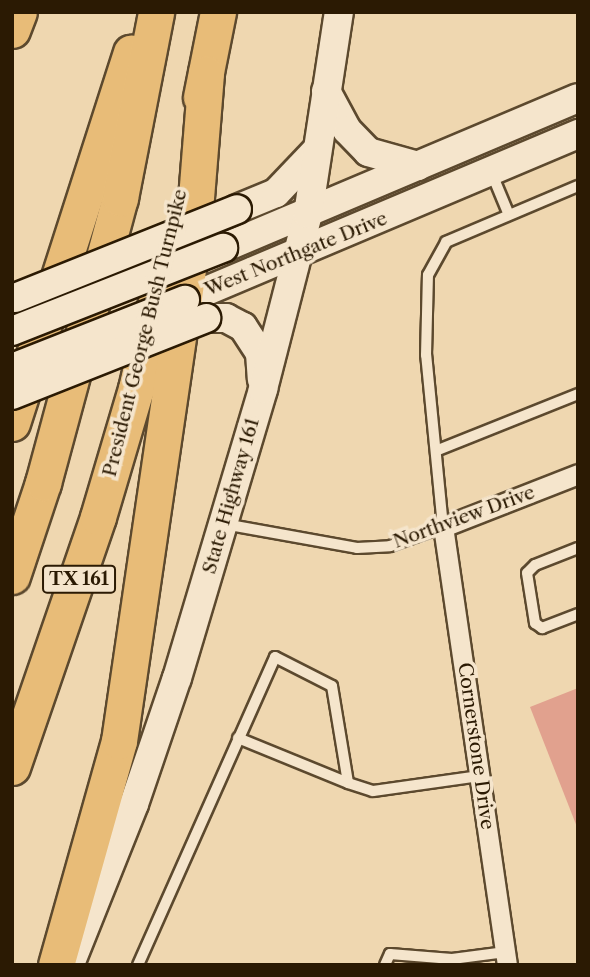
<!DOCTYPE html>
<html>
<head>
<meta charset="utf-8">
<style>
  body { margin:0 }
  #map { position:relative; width:590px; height:977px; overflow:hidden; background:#efd7b0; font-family:"Libre Caslon Text",serif }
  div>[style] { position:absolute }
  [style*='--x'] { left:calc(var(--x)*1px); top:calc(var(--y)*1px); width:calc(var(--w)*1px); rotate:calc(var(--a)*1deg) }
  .building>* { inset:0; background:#e1a18e }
  .roads { filter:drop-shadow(2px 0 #5c492e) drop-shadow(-2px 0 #5c492e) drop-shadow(0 2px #5c492e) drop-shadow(0 -2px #5c492e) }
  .service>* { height:10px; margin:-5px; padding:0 5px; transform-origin:5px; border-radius:5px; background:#f5e5cc }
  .minor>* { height:19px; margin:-9.5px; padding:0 9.5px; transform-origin:9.5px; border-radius:9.5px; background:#f5e5cc }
  .secondary>* { height:28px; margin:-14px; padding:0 14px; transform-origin:14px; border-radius:14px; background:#f5e5cc }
  .motorway>* { height:35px; margin:-17.5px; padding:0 17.5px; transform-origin:17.5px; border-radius:17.5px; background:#e8bc78 }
  .bridges { filter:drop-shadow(2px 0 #2b1a03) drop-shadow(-2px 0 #2b1a03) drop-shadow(0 2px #2b1a03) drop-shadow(0 -2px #2b1a03) }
  .secondary-bridge>* { height:28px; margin:-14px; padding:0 14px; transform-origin:14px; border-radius:14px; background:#f5e5cc }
  span { translate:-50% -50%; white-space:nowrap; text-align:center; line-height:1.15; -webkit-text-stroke:7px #f5e5cc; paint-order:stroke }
  .shield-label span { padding:2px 5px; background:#f5e5cc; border:2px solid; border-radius:5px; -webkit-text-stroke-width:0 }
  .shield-label { font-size:18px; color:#2b1a03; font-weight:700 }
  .street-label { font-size:19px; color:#2b1a03 }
  .frame { position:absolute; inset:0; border:14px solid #2b1a03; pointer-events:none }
</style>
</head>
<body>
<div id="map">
  <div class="building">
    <div style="clip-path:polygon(578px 688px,578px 827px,577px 827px,530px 707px)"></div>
  </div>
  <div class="roads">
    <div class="service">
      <div style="--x:492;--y:174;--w:44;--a:67.5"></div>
      <div style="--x:438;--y:450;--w:151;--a:-21.8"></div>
      <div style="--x:224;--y:524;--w:135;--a:10.2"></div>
      <div style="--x:357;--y:548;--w:33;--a:-3"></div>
      <div style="--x:390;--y:546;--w:56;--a:-19.7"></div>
      <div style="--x:443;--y:527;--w:173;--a:-95.6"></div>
      <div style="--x:426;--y:355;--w:80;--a:-88.6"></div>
      <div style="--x:428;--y:275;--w:38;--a:-61"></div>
      <div style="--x:446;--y:242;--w:143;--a:-23"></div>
      <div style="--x:578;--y:548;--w:46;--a:158.4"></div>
      <div style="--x:535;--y:565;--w:11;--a:135"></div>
      <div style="--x:527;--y:573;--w:51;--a:80.9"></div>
      <div style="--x:535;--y:623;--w:9;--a:36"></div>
      <div style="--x:542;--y:628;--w:39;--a:-21"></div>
      <div style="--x:238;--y:738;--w:119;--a:22.2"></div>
      <div style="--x:138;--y:965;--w:337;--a:-66"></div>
      <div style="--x:275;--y:657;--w:64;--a:27"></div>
      <div style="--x:332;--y:686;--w:98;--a:80.6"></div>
      <div style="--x:348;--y:783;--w:26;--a:18"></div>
      <div style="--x:373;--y:791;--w:108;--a:-8"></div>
      <div style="--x:385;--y:965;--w:12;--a:-66"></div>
      <div style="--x:390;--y:954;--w:62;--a:4.6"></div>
      <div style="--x:452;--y:959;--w:54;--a:-7.4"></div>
    </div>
    <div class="minor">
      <div style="--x:507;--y:965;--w:443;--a:-98.3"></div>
      <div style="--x:443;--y:527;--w:145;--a:-21.4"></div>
    </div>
    <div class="secondary">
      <div style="--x:326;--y:91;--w:44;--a:61.7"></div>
      <div style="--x:347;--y:130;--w:30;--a:46"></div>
      <div style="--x:368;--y:152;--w:52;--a:15.6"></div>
      <div style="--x:237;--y:209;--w:42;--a:-22.3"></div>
      <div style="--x:276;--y:193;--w:59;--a:-46.4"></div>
      <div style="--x:223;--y:248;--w:385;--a:-22.9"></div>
      <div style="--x:185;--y:300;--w:427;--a:-22.9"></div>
      <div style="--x:206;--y:318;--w:20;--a:0"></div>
      <div style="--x:226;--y:318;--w:19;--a:28"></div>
      <div style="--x:243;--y:327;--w:31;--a:57"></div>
      <div style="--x:260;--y:353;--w:26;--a:86"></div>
      <div style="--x:72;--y:959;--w:167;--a:-68.2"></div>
      <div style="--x:134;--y:804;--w:133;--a:-71.2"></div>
      <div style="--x:177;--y:678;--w:302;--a:-73.4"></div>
      <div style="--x:263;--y:389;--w:181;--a:-75.6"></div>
      <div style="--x:308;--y:214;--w:204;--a:-81.3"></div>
    </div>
    <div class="motorway">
      <div style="--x:12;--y:30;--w:19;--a:-69"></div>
      <div style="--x:201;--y:97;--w:87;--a:-78.7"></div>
      <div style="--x:12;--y:423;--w:389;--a:-72.2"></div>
      <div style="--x:12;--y:576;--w:98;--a:-71.6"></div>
      <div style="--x:43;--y:483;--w:295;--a:-74.9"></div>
      <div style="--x:120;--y:198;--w:189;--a:-79"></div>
      <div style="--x:12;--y:767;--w:264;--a:-71"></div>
      <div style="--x:98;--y:517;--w:134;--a:-73.5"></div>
      <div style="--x:136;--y:389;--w:152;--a:-77.1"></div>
      <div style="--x:56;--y:965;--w:233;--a:-74.3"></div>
      <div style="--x:119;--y:741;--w:511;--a:-81.68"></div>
      <div style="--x:193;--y:235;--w:162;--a:-85.4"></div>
    </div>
  </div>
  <div class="bridges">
    <div class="secondary-bridge">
      <div style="--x:15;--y:298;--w:239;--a:-21.8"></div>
      <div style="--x:12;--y:331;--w:227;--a:-21.5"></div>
      <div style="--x:12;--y:368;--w:186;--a:-21.5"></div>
      <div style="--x:12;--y:395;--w:209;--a:-21.6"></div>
    </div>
  </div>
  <div class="shield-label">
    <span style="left:79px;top:579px">TX 161</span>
  </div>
  <div class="street-label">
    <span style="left:296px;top:254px;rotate:-22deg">West Northgate Drive</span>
    <span style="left:145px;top:333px;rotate:-76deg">President George Bush Turnpike</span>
    <span style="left:231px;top:496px;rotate:-74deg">State Highway 161</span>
    <span style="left:464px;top:517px;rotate:-20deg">Northview Drive</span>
    <span style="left:476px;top:746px;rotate:82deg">Cornerstone Drive</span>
  </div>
  <div class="frame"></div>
</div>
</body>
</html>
